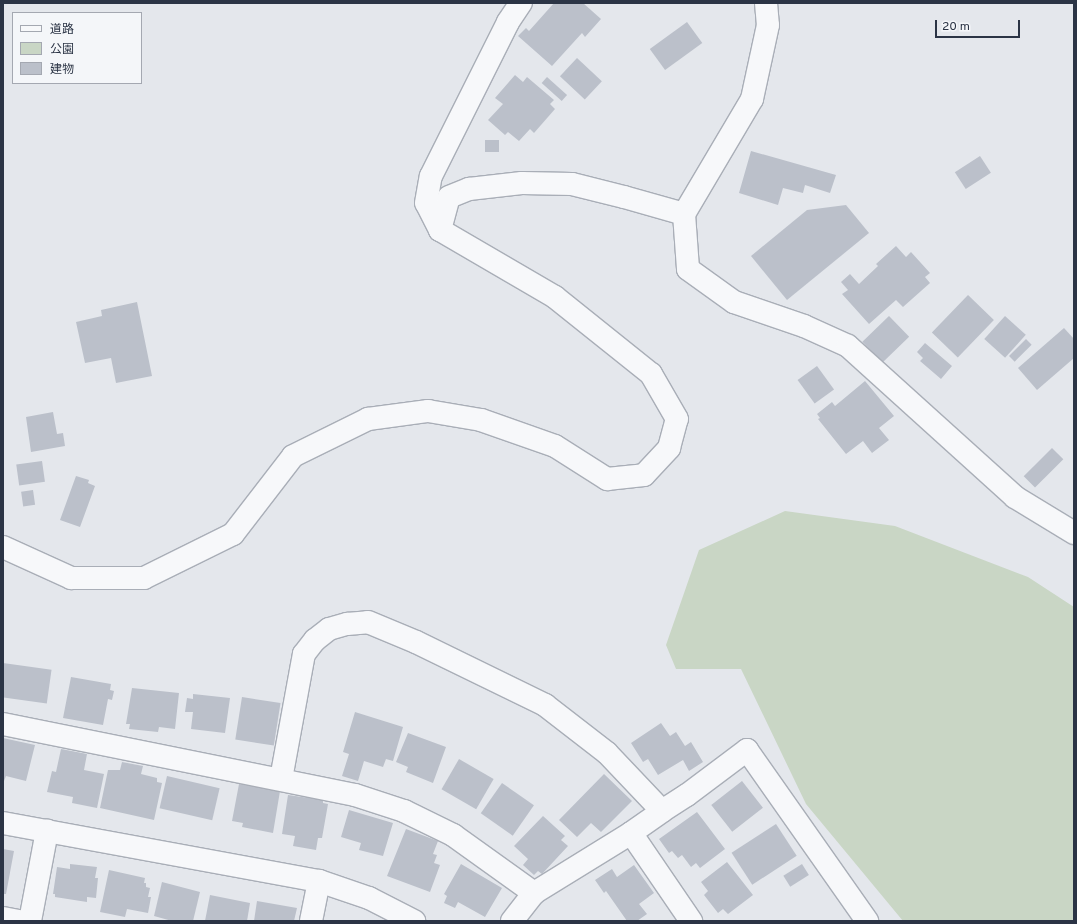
<!DOCTYPE html>
<html>
<head>
<meta charset="utf-8">
<style>
  body { margin:0 }
  #map { position:relative; width:1077px; height:924px; overflow:hidden; background:#e4e7ec; font-family:Overpass,"Noto Sans JP",sans-serif }
  div>[style] { position:absolute }
  [style*='--x'] { left:calc(var(--x)*1px); top:calc(var(--y)*1px); width:calc(var(--w)*1px); rotate:calc(var(--a)*1deg) }
  .green>* { inset:0; background:#c9d6c5 }
  .building>* { inset:0; background:#bbc0ca; transform-origin:0 0 }
  .roads { filter:drop-shadow(1px 0 #a9aeb7) drop-shadow(-1px 0 #a9aeb7) drop-shadow(0 1px #a9aeb7) drop-shadow(0 -1px #a9aeb7) }
  .minor>* { height:22px; margin:-11px; padding:0 11px; transform-origin:11px; border-radius:11px; background:#f7f8fa }
  span { translate:-50% -50%; white-space:nowrap; text-align:center; line-height:1.15; -webkit-text-stroke:3px #f4f6f9; paint-order:stroke }
  .frame { position:absolute; inset:0; border:4px solid #2b3445; pointer-events:none }
  .legend { position:absolute; left:12px; top:12px; width:130px; height:72px; box-sizing:border-box; background:#f4f6f9; border:1px solid #a4a8b1; margin:0; padding:5px 7px; list-style:none; font-size:12px; color:#2b3445 }
  .legend li { display:flex; align-items:center; gap:8px; height:20px }
  .legend b { width:20px; border:1px solid #a4a8b1 }
  .scale { position:absolute; left:935px; top:20px; width:85px; height:18px; box-sizing:border-box; border:2px solid #2b3445; border-top:0; padding-left:5px; font-size:12px; line-height:14px; white-space:nowrap; color:#2b3445; -webkit-text-stroke:3px #f4f6f9; paint-order:stroke }
</style>
</head>
<body>
<div id="map">
  <div class="green">
    <div style="clip-path:polygon(785px 511px,895px 526px,1028px 577px,1074px 607px,1074px 921px,903px 921px,806px 804px,741px 669px,676px 669px,666px 645px,699px 550px)"></div>
  </div>
  <div class="building">
    <div style="clip-path:polygon(554px 3px,583px 3px,601px 19px,585px 37px,582px 33px,552px 66px,518px 36px,526px 28px,529px 31px)"></div>
    <div style="left:687px;top:22px;width:26px;height:46px;rotate:54deg"></div>
    <div style="left:577px;top:58px;width:34px;height:25px;rotate:43deg"></div>
    <div style="clip-path:polygon(515px 75px,523px 82px,527px 77px,554px 100px,550px 104px,555px 109px,534px 133px,530px 129px,519px 141px,508px 132px,505px 135px,488px 120px,503px 104px,495px 98px)"></div>
    <div style="left:547px;top:77px;width:27px;height:8px;rotate:42deg"></div>
    <div style="left:485px;top:140px;width:14px;height:12px"></div>
    <div style="clip-path:polygon(751px 151px,836px 175px,830px 193px,805px 185px,803px 193px,783px 188px,778px 205px,739px 193px)"></div>
    <div style="left:980px;top:156px;width:20px;height:30px;rotate:57deg"></div>
    <div style="clip-path:polygon(846px 205px,869px 233px,787px 300px,751px 256px,807px 210px)"></div>
    <div style="clip-path:polygon(896px 246px,906px 257px,911px 252px,930px 273px,925px 277px,930px 283px,903px 307px,896px 300px,869px 324px,842px 294px,848px 290px,841px 282px,850px 274px,859px 284px,878px 266px,876px 264px)"></div>
    <div style="left:968px;top:295px;width:36px;height:52px;rotate:44deg"></div>
    <div style="clip-path:polygon(137px 302px,152px 376px,116px 383px,111px 358px,85px 363px,76px 322px,102px 316px,101px 310px)"></div>
    <div style="left:889px;top:316px;width:29px;height:37px;rotate:46deg"></div>
    <div style="left:1005px;top:316px;width:28px;height:31px;rotate:42deg"></div>
    <div style="clip-path:polygon(1064px 328px,1074px 339px,1074px 358px,1037px 390px,1018px 368px)"></div>
    <div style="left:1026px;top:339px;width:8px;height:24px;rotate:45deg"></div>
    <div style="clip-path:polygon(925px 343px,952px 366px,941px 379px,920px 361px,923px 358px,917px 352px)"></div>
    <div style="left:817px;top:366px;width:29px;height:24px;rotate:54deg"></div>
    <div style="clip-path:polygon(865px 381px,894px 416px,879px 428px,889px 440px,872px 453px,863px 441px,846px 454px,818px 419px,820px 418px,817px 414px,832px 402px,835px 406px)"></div>
    <div style="clip-path:polygon(53px 412px,57px 434px,63px 433px,65px 446px,31px 452px,26px 417px)"></div>
    <div style="left:1052px;top:448px;width:16px;height:40px;rotate:45deg"></div>
    <div style="left:42px;top:461px;width:21px;height:26px;rotate:82deg"></div>
    <div style="clip-path:polygon(76px 476px,89px 480px,88px 483px,95px 486px,80px 527px,60px 520px)"></div>
    <div style="left:33px;top:490px;width:15px;height:12px;rotate:82deg"></div>
    <div style="left:3px;top:663px;width:49px;height:34px;rotate:8deg"></div>
    <div style="clip-path:polygon(71px 677px,111px 684px,110px 690px,114px 691px,112px 700px,108px 699px,103px 725px,63px 718px)"></div>
    <div style="clip-path:polygon(132px 688px,179px 693px,175px 729px,159px 727px,158px 732px,129px 729px,130px 724px,126px 724px)"></div>
    <div style="clip-path:polygon(193px 694px,230px 698px,225px 733px,191px 729px,193px 712px,185px 712px,187px 698px,193px 699px)"></div>
    <div style="left:242px;top:697px;width:39px;height:43px;rotate:9deg"></div>
    <div style="clip-path:polygon(355px 712px,403px 727px,393px 761px,386px 759px,383px 767px,364px 761px,358px 781px,342px 776px,349px 754px,343px 752px)"></div>
    <div style="clip-path:polygon(661px 723px,670px 736px,676px 732px,685px 746px,691px 742px,703px 762px,689px 771px,683px 760px,658px 775px,648px 759px,643px 762px,631px 743px)"></div>
    <div style="clip-path:polygon(408px 733px,446px 747px,433px 783px,406px 772px,408px 767px,396px 762px)"></div>
    <div style="clip-path:polygon(3px 738px,35px 745px,26px 781px,6px 776px,4px 781px,3px 781px)"></div>
    <div style="clip-path:polygon(61px 749px,87px 754px,84px 770px,104px 774px,97px 808px,72px 803px,73px 797px,47px 792px,52px 771px,56px 772px)"></div>
    <div style="left:459px;top:759px;width:40px;height:35px;rotate:30deg"></div>
    <div style="clip-path:polygon(122px 762px,143px 766px,141px 774px,157px 778px,157px 782px,162px 783px,154px 820px,100px 808px,108px 770px,120px 770px)"></div>
    <div style="clip-path:polygon(604px 774px,632px 801px,601px 832px,591px 823px,577px 837px,559px 820px)"></div>
    <div style="left:167px;top:776px;width:54px;height:33px;rotate:13deg"></div>
    <div style="left:742px;top:781px;width:34px;height:39px;rotate:52deg"></div>
    <div style="left:502px;top:783px;width:39px;height:37px;rotate:35deg"></div>
    <div style="clip-path:polygon(239px 784px,280px 791px,273px 833px,242px 827px,243px 823px,232px 821px)"></div>
    <div style="clip-path:polygon(288px 795px,323px 800px,323px 803px,328px 804px,322px 838px,318px 838px,316px 850px,293px 846px,295px 836px,282px 834px)"></div>
    <div style="clip-path:polygon(349px 810px,393px 823px,383px 856px,359px 850px,361px 843px,341px 837px)"></div>
    <div style="clip-path:polygon(697px 812px,725px 849px,700px 868px,696px 863px,691px 867px,682px 855px,678px 858px,672px 851px,669px 853px,659px 839px)"></div>
    <div style="clip-path:polygon(543px 816px,565px 836px,561px 840px,568px 846px,542px 874px,538px 871px,534px 875px,523px 865px,528px 859px,514px 846px)"></div>
    <div style="left:776px;top:824px;width:38px;height:53px;rotate:57deg"></div>
    <div style="clip-path:polygon(406px 829px,438px 841px,433px 854px,437px 855px,434px 863px,440px 865px,430px 892px,387px 876px)"></div>
    <div style="clip-path:polygon(3px 849px,14px 851px,6px 894px,3px 894px)"></div>
    <div style="clip-path:polygon(727px 862px,753px 895px,728px 914px,723px 909px,718px 913px,704px 895px,708px 891px,701px 882px)"></div>
    <div style="clip-path:polygon(70px 864px,97px 867px,95px 878px,98px 878px,96px 898px,87px 897px,87px 902px,55px 897px,55px 894px,53px 894px,57px 867px,70px 869px)"></div>
    <div style="clip-path:polygon(461px 864px,502px 888px,485px 917px,458px 902px,455px 908px,444px 903px,447px 896px,444px 894px)"></div>
    <div style="left:802px;top:864px;width:13px;height:22px;rotate:58deg"></div>
    <div style="clip-path:polygon(634px 865px,654px 893px,639px 904px,647px 914px,637px 921px,627px 921px,606px 891px,604px 893px,595px 880px,612px 869px,617px 877px)"></div>
    <div style="clip-path:polygon(109px 870px,145px 878px,144px 883px,146px 883px,146px 887px,150px 888px,148px 897px,151px 897px,148px 913px,127px 909px,125px 917px,100px 912px)"></div>
    <div style="clip-path:polygon(162px 882px,200px 892px,193px 921px,172px 921px,154px 916px)"></div>
    <div style="clip-path:polygon(210px 895px,250px 903px,247px 921px,205px 921px)"></div>
    <div style="clip-path:polygon(257px 901px,297px 908px,294px 921px,254px 921px)"></div>
  </div>
  <div class="roads">
    <div class="minor">
      <div style="--x:766;--y:3;--w:22;--a:85"></div>
      <div style="--x:768;--y:25;--w:76;--a:102.2"></div>
      <div style="--x:752;--y:99;--w:134;--a:120.6"></div>
      <div style="--x:684;--y:214;--w:55;--a:85.8"></div>
      <div style="--x:688;--y:269;--w:57;--a:35.7"></div>
      <div style="--x:734;--y:302;--w:74;--a:18.9"></div>
      <div style="--x:804;--y:326;--w:48;--a:24.4"></div>
      <div style="--x:848;--y:346;--w:225;--a:42.1"></div>
      <div style="--x:1015;--y:497;--w:69;--a:31.4"></div>
      <div style="--x:440;--y:230;--w:34;--a:-75"></div>
      <div style="--x:449;--y:197;--w:22;--a:-22"></div>
      <div style="--x:469;--y:189;--w:53;--a:-6.5"></div>
      <div style="--x:522;--y:183;--w:50;--a:1.1"></div>
      <div style="--x:572;--y:184;--w:54;--a:14"></div>
      <div style="--x:624;--y:197;--w:62;--a:15.8"></div>
      <div style="--x:3;--y:547;--w:75;--a:24.5"></div>
      <div style="--x:71;--y:578;--w:73;--a:0"></div>
      <div style="--x:144;--y:578;--w:99;--a:-26.3"></div>
      <div style="--x:233;--y:534;--w:98;--a:-52.4"></div>
      <div style="--x:293;--y:456;--w:84;--a:-26.3"></div>
      <div style="--x:368;--y:419;--w:61;--a:-7.6"></div>
      <div style="--x:428;--y:411;--w:54;--a:9.6"></div>
      <div style="--x:481;--y:420;--w:78;--a:19.4"></div>
      <div style="--x:555;--y:446;--w:62;--a:32.4"></div>
      <div style="--x:607;--y:479;--w:37;--a:-6"></div>
      <div style="--x:644;--y:475;--w:37;--a:-47"></div>
      <div style="--x:669;--y:448;--w:30;--a:-75"></div>
      <div style="--x:677;--y:419;--w:52;--a:-120"></div>
      <div style="--x:651;--y:374;--w:123;--a:-141.3"></div>
      <div style="--x:555;--y:297;--w:133;--a:-149.8"></div>
      <div style="--x:440;--y:230;--w:30;--a:-117"></div>
      <div style="--x:426;--y:203;--w:27;--a:-80"></div>
      <div style="--x:431;--y:176;--w:172;--a:-63.4"></div>
      <div style="--x:508;--y:22;--w:23;--a:-56"></div>
      <div style="--x:3;--y:724;--w:359;--a:11.4"></div>
      <div style="--x:355;--y:795;--w:52;--a:18.1"></div>
      <div style="--x:404;--y:811;--w:55;--a:26.1"></div>
      <div style="--x:453;--y:835;--w:100;--a:35.6"></div>
      <div style="--x:281;--y:779;--w:127;--a:-79.6"></div>
      <div style="--x:304;--y:654;--w:18;--a:-52"></div>
      <div style="--x:315;--y:640;--w:18;--a:-38"></div>
      <div style="--x:329;--y:629;--w:19;--a:-16"></div>
      <div style="--x:347;--y:624;--w:21;--a:-5"></div>
      <div style="--x:368;--y:622;--w:52;--a:22.6"></div>
      <div style="--x:416;--y:642;--w:144;--a:26"></div>
      <div style="--x:545;--y:705;--w:78;--a:37.7"></div>
      <div style="--x:607;--y:753;--w:80;--a:46.5"></div>
      <div style="--x:3;--y:823;--w:321;--a:10.4"></div>
      <div style="--x:319;--y:881;--w:53;--a:18.8"></div>
      <div style="--x:369;--y:898;--w:51;--a:27.1"></div>
      <div style="--x:631;--y:833;--w:107;--a:55.7"></div>
      <div style="--x:3;--y:918;--w:16;--a:11"></div>
      <div style="--x:30;--y:921;--w:92;--a:-79.3"></div>
      <div style="--x:311;--y:921;--w:41;--a:-78.7"></div>
      <div style="--x:512;--y:921;--w:36;--a:-52"></div>
      <div style="--x:534;--y:893;--w:114;--a:-31.7"></div>
      <div style="--x:631;--y:833;--w:38;--a:-35"></div>
      <div style="--x:662;--y:811;--w:30;--a:-33"></div>
      <div style="--x:687;--y:795;--w:75;--a:-36.9"></div>
      <div style="--x:747;--y:750;--w:209;--a:54.9"></div>
    </div>
  </div>
  <div class="frame"></div>
  <ul class="legend">
  <li><b style="height:5px;background:#f7f8fa"></b>道路</li>
  <li><b style="height:11px;background:#c9d6c5"></b>公園</li>
  <li><b style="height:11px;background:#bbc0ca"></b>建物</li>
  </ul>
  <div class="scale">20 m</div>
</div>
</body>
</html>
